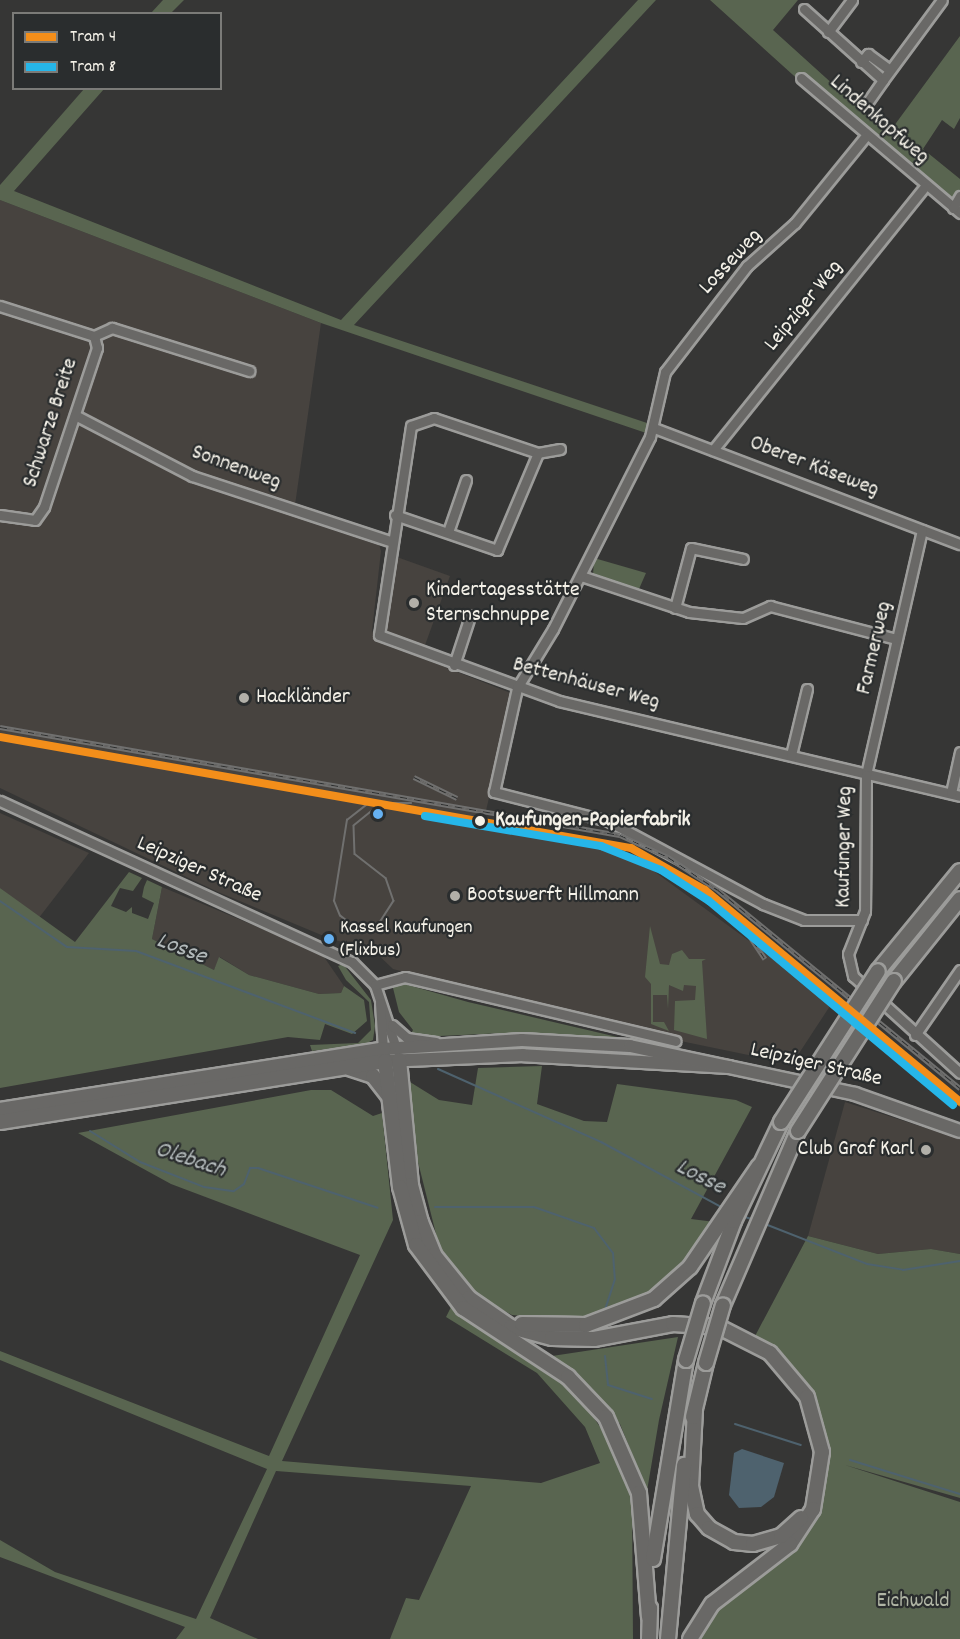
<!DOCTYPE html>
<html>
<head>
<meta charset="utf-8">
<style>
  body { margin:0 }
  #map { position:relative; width:960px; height:1639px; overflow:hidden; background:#363635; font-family:Dekko,sans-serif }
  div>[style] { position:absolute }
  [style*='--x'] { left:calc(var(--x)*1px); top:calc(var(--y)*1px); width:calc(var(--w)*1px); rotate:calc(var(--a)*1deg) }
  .built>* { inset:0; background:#47433f }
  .green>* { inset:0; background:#596550 }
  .water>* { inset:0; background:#4e626e }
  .stream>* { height:2px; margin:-1px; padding:0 1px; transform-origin:1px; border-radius:1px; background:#4e626e }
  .roads { filter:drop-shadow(2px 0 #9c9c9a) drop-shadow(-2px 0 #9c9c9a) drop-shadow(0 2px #9c9c9a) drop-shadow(0 -2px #9c9c9a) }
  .minor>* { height:9px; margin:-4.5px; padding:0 4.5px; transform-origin:4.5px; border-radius:4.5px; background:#696866 }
  .major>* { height:12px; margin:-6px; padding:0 6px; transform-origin:6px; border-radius:6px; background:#696866 }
  .highway>* { height:14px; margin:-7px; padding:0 7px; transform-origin:7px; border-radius:7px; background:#696866 }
  .tram>* { height:1.5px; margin:-0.75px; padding:0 0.75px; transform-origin:0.75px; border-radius:0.75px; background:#70706f }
  .rail>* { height:4.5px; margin-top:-2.25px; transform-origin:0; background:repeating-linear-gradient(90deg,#2a2d2e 0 7px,#70706f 0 14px); box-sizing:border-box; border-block:2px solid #70706f }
  .bridges { filter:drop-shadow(2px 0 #9c9c9a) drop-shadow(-2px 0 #9c9c9a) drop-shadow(0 2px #9c9c9a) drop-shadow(0 -2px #9c9c9a) }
  .highway-bridge>* { height:14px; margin:-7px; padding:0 7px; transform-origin:7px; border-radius:7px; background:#696866 }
  .tram-1>* { height:8px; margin:-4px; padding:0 4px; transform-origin:4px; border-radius:4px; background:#f38e1a }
  .tram-2>* { height:8px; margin:-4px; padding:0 4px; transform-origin:4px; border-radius:4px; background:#26b6e9 }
  .dots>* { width:16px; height:16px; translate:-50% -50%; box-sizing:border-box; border:3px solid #2a2d2e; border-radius:50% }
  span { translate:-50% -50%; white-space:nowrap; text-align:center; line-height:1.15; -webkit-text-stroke:4.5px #2a2d2e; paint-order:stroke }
  .bus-label { font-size:20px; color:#f4f1e8 }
  .left { translate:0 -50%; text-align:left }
  .street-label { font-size:22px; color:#f4f1e8 }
  .poi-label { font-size:22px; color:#f4f1e8 }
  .right { translate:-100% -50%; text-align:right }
  .stop-label { font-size:22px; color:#f4f1e8; font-weight:700 }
  .park-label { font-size:22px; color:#b0b5a5 }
  .water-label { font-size:24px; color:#b2b9ba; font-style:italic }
  .legend { position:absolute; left:12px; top:12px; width:210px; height:78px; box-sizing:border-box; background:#2a2d2e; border:2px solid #7b7b78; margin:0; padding:8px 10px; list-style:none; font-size:18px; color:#f4f1e8 }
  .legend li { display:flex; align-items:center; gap:12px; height:30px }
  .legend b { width:30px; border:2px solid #7b7b78 }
</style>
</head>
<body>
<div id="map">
  <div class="built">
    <div style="clip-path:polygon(0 200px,321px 323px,295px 505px,375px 531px,381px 551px,372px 631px,379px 641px,513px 694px,482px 828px,629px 853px,771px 957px,830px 1006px,792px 1064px,637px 1032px,393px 969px,373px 950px,331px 939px,218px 892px,0 788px)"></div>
    <div style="clip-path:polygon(394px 556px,450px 576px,424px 648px,384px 633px)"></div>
    <div style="clip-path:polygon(0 813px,89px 853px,38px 919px,0 888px)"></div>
    <div style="clip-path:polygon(162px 887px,322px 954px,344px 986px,341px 993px,319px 994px,249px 975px,220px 957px,214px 970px,152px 939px)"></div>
    <div style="clip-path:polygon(845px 1102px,960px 1139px,960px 1254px,931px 1249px,878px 1254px,808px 1236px)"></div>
  </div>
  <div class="green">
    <div style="clip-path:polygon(163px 0,184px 0,171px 13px,151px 13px)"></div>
    <div style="clip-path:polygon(638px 0,656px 0,354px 325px,653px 425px,652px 435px,321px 323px,0 200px,0 185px,84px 89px,104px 89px,14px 191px,341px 320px)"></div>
    <div style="clip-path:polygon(710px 0,798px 0,773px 30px,888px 134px,960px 36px,960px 118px,954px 129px,942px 120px,923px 149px,960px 179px,960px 208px,803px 84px)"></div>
    <div style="clip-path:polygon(594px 558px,646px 573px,639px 589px,593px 575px)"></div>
    <div style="clip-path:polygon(129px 872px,142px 878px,133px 891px,120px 888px,111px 906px,126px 912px,132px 907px,132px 913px,148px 919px,154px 903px,142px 897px,144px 887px,147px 880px,162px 887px,152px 939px,214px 970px,219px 957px,249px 975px,319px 994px,341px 993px,344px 986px,364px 1000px,367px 1021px,352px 1034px,325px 1024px,320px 1040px,288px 1037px,0 1088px,0 888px,75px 942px)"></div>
    <div style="clip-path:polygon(650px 926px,660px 964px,669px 965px,672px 954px,682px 950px,689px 959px,706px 959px,702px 961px,707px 1039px,674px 1030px,675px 1001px,695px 1000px,696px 986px,684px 985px,683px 991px,669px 985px,668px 1009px,667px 995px,653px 995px,653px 1022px,664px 1022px,669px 1031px,651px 1024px,651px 984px,645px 977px)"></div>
    <div style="clip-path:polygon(343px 964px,371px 1000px,375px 1026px,373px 1040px,365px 1044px,312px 1051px,310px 1045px,358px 1043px,371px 1030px,369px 1002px,346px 980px,338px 966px)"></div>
    <div style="clip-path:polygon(397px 982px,468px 1002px,643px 1043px,505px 1033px,418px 1037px,410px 1035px,413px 1030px,399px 1012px,392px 984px)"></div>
    <div style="clip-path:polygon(542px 1066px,537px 1104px,584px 1121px,607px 1122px,617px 1084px,736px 1100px,752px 1107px,691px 1219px,715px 1222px,698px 1249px,673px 1279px,630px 1305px,578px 1321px,512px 1315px,478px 1296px,439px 1246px,418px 1162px,410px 1082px,439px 1100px,472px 1105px,478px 1068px)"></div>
    <div style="clip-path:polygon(311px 1090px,331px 1090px,373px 1116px,382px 1113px,393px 1220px,282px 1461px,541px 1483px,600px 1463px,585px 1427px,537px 1373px,446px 1317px,452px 1305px,579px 1396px,617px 1452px,632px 1496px,633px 1639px,390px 1639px,406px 1598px,419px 1600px,471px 1486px,276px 1471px,210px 1618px,258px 1639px,176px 1639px,185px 1627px,0 1557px,0 1540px,55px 1572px,196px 1619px,267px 1469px,0 1360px,0 1351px,269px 1456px,360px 1255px,171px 1184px,78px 1133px)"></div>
    <div style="clip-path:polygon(808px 1236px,878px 1254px,931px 1249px,960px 1254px,960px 1498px,845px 1465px,960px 1502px,960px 1639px,695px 1639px,715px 1607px,758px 1573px,822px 1494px,826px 1464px,818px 1416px,754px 1338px)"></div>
    <div style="clip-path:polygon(678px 1337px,659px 1420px,647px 1491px,620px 1424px,595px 1393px,552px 1356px)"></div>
  </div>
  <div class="water">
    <div style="clip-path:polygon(742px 1449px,784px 1463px,774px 1497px,761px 1507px,739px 1508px,729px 1495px,734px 1453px)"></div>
  </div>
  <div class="stream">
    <div style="--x:0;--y:901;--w:81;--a:34.5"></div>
    <div style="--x:67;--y:947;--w:69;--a:3.3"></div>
    <div style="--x:136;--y:951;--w:234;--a:20.5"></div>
    <div style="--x:438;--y:1069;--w:179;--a:24.1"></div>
    <div style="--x:601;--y:1142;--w:139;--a:28.4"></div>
    <div style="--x:90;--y:1131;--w:59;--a:31.8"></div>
    <div style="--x:140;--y:1162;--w:69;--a:21.3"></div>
    <div style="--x:204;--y:1187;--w:30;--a:8"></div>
    <div style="--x:234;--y:1191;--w:12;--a:-35"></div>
    <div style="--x:244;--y:1184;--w:17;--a:-69"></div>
    <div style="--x:250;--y:1168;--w:8;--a:0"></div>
    <div style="--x:258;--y:1168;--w:126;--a:18.4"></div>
    <div style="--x:435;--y:1207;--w:99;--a:0"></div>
    <div style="--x:534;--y:1207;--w:64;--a:19.3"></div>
    <div style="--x:594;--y:1228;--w:31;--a:53"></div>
    <div style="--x:613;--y:1253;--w:26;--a:86"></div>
    <div style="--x:615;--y:1279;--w:32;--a:108"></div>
    <div style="--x:742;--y:1216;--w:13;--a:18"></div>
    <div style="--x:765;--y:1224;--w:110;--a:21.4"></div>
    <div style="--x:867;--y:1264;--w:36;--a:9"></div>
    <div style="--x:903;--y:1270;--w:58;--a:-9"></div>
    <div style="--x:605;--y:1356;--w:29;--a:84"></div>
    <div style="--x:608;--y:1385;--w:46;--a:17.7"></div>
    <div style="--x:735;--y:1424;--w:69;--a:17.7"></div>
    <div style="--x:850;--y:1460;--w:115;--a:17.2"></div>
  </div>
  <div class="roads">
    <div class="minor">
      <div style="--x:804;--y:9;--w:106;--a:41.9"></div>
      <div style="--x:883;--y:80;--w:99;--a:-53.6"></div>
      <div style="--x:828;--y:32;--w:40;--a:-53"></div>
      <div style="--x:861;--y:62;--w:11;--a:-49"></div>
      <div style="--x:868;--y:54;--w:27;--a:36"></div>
      <div style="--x:801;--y:78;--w:209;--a:40.3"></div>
      <div style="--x:867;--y:103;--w:28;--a:-55"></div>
      <div style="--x:953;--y:208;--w:14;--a:-60"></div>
      <div style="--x:0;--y:306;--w:99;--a:17.7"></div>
      <div style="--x:75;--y:415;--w:132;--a:27.5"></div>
      <div style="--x:192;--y:476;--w:208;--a:18.2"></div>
      <div style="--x:654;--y:428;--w:327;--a:20.8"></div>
      <div style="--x:560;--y:449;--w:22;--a:170"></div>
      <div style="--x:538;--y:453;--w:110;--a:-161.4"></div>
      <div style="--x:434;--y:418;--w:24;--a:161"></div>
      <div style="--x:411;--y:426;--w:211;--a:98.7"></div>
      <div style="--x:379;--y:635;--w:192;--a:20.1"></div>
      <div style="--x:559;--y:701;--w:412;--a:13.3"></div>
      <div style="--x:713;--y:450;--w:339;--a:-51.2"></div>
      <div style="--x:0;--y:515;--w:35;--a:8"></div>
      <div style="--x:35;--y:520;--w:16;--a:-55"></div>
      <div style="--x:44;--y:507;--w:168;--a:-71.6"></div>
      <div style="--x:97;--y:348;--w:12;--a:-104"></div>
      <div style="--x:94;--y:336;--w:20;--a:-24"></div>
      <div style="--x:112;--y:328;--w:144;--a:17.4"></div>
      <div style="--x:395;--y:515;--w:108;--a:18.9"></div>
      <div style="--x:497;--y:550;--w:105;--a:-67.1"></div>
      <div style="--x:922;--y:530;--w:251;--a:102.9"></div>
      <div style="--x:866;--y:775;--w:136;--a:90.4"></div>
      <div style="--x:865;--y:911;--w:46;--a:111.6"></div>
      <div style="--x:848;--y:954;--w:23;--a:77"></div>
      <div style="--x:853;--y:976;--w:144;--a:42.2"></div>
      <div style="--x:448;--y:532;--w:55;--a:-70.9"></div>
      <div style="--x:581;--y:576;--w:114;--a:18.4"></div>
      <div style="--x:689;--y:612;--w:54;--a:6.3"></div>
      <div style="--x:743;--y:618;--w:30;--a:-24"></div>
      <div style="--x:770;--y:606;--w:131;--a:14.6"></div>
      <div style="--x:675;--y:608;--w:62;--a:-75.1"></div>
      <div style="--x:691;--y:548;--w:53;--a:11.9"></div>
      <div style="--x:454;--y:665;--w:52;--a:-71.9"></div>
      <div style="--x:791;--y:755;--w:68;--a:-76.4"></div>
      <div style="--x:951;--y:793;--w:42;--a:-77.6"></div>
      <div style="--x:0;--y:801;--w:387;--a:24.6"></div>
      <div style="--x:352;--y:962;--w:33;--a:45"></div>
      <div style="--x:375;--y:985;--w:66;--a:71.6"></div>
      <div style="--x:862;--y:920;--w:58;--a:180"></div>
      <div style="--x:804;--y:920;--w:44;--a:-158.7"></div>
      <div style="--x:763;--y:904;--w:176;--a:-151.8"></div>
      <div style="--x:608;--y:821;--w:118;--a:-165.7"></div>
      <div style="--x:494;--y:792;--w:107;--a:-77.5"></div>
      <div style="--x:517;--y:688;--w:69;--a:-58.6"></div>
      <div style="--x:553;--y:629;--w:215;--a:-63.2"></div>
      <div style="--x:650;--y:437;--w:67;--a:-77"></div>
      <div style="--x:665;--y:372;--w:134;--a:-52.3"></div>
      <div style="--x:747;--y:266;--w:64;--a:-41.9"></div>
      <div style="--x:795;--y:223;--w:111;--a:-50.9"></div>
      <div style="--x:375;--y:985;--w:31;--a:-15"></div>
      <div style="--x:405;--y:977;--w:278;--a:13.3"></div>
      <div style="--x:380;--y:1003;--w:46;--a:86.3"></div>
      <div style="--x:392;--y:1025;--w:20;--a:41"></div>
      <div style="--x:407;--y:1038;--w:29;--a:8"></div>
      <div style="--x:915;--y:1035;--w:79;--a:-55.3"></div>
    </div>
    <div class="major">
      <div style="--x:729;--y:1067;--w:206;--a:-176.7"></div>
      <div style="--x:523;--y:1055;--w:138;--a:177.5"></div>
      <div style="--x:385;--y:1061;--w:12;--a:-99"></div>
      <div style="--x:383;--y:1049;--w:139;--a:-3.7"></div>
      <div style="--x:522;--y:1040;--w:108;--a:3.2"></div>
      <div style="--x:630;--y:1046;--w:230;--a:12"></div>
      <div style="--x:855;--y:1094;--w:111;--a:19.4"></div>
    </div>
    <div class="highway">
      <div style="--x:878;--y:971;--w:129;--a:-50.6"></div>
      <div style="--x:894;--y:981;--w:105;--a:-51.2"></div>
      <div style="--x:399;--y:1060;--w:126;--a:84.5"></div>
      <div style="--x:411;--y:1185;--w:38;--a:75"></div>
      <div style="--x:421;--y:1222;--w:35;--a:68"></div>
      <div style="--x:434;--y:1255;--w:55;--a:50.9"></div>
      <div style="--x:469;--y:1298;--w:51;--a:34.6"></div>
      <div style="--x:511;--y:1327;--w:42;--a:15"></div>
      <div style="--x:552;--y:1338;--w:42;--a:1.4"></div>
      <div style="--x:594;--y:1339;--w:80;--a:-10.8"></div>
      <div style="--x:673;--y:1324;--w:46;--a:3.7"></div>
      <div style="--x:719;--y:1327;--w:57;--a:27"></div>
      <div style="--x:770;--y:1353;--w:57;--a:49.9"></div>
      <div style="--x:807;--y:1397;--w:57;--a:74.7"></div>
      <div style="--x:822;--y:1452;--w:58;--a:99"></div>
      <div style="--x:813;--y:1509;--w:42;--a:123.3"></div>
      <div style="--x:790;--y:1544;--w:98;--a:142.4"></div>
      <div style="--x:712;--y:1604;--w:41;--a:122.2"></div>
      <div style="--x:349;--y:1068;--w:25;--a:18"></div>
      <div style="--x:373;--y:1076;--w:24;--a:52"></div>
      <div style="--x:0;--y:1110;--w:388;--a:-9"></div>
      <div style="--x:0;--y:1122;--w:390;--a:-9"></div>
      <div style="--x:385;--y:1061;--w:127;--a:83.2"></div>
      <div style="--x:400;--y:1187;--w:60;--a:74.6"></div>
      <div style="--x:416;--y:1245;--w:79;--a:53.3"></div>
      <div style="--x:463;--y:1308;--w:126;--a:33.3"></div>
      <div style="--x:568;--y:1377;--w:55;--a:46.5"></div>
      <div style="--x:606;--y:1417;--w:83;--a:66.5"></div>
      <div style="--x:639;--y:1493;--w:124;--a:85.4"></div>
      <div style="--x:703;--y:1303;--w:88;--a:-69.3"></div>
      <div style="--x:734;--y:1221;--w:110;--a:-64.6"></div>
      <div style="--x:723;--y:1305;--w:189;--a:-66.7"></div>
      <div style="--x:522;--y:1324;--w:64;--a:0.9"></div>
      <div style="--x:586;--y:1325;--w:73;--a:-20.9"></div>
      <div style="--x:654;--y:1299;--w:48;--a:-41.6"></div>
      <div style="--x:690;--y:1267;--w:122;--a:-55.7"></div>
      <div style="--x:695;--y:1410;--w:76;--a:93"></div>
      <div style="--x:691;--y:1486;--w:29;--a:78"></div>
      <div style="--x:697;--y:1514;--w:18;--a:49"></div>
      <div style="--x:709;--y:1528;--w:29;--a:29"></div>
      <div style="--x:734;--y:1542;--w:19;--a:6"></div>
      <div style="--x:753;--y:1544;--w:29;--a:-16"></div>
      <div style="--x:781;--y:1536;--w:27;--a:-42"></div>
      <div style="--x:693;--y:1417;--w:56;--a:-76.5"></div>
      <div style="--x:653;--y:1559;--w:202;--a:-80.6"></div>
      <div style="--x:649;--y:1639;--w:31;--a:-88"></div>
      <div style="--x:668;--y:1639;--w:175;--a:-84.7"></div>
    </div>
  </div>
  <div class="tram">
    <div style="--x:409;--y:807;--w:33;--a:178"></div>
    <div style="--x:376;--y:808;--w:28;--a:141"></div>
    <div style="--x:354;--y:826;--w:28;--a:88"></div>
    <div style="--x:355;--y:854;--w:39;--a:38"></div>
    <div style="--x:386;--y:878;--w:24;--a:71"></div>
    <div style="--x:394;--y:901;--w:27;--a:123"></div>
    <div style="--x:379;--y:924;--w:26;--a:176"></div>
    <div style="--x:353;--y:926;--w:16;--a:-142"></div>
    <div style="--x:340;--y:916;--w:16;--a:-112"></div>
    <div style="--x:334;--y:901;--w:82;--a:-80.9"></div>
    <div style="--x:347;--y:820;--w:28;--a:-38"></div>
    <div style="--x:369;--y:803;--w:42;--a:0"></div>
  </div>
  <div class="rail">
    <div style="--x:0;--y:727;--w:629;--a:9.88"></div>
    <div style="--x:620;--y:835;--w:53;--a:24.6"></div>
    <div style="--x:668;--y:857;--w:60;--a:33.4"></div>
    <div style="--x:718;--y:890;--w:313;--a:39.3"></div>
    <div style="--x:414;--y:777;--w:48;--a:26"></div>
    <div style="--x:640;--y:856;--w:62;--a:31.1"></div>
    <div style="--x:693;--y:888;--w:66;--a:38.3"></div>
    <div style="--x:745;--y:929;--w:36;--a:56"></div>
    <div style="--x:759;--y:941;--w:53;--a:38.8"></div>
  </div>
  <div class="bridges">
    <div class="highway-bridge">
      <div style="--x:781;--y:1122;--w:179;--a:-57.3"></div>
      <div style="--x:798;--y:1131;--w:178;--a:-57.4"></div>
      <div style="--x:686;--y:1360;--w:59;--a:-73.4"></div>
      <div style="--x:706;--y:1363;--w:60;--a:-73.7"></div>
    </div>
  </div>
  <div class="tram-1">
    <div style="--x:0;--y:737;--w:641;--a:9.98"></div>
    <div style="--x:631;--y:848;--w:85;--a:29.6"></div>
    <div style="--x:705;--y:890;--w:332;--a:39.7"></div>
  </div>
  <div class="tram-2">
    <div style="--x:425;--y:816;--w:179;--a:9.7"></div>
    <div style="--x:601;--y:846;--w:65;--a:21.8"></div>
    <div style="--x:661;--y:870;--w:57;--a:32.9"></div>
    <div style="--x:709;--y:901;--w:318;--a:39.9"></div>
  </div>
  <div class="dots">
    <div style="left:414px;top:603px;background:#b2b0a9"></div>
    <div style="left:244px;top:698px;background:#b2b0a9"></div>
    <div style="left:378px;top:814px;background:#66b1f2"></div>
    <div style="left:480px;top:821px;background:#f4f1e8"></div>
    <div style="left:455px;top:896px;background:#b2b0a9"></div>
    <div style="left:329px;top:939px;background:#66b1f2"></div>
    <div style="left:926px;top:1150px;background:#b2b0a9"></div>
  </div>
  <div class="bus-label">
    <span class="left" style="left:340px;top:940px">Kassel Kaufungen<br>(Flixbus)</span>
  </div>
  <div class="street-label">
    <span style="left:879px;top:120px;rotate:41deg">Lindenkopfweg</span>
    <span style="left:731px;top:262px;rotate:-47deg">Losseweg</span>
    <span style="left:804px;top:306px;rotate:-51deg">Leipziger Weg</span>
    <span style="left:51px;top:423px;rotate:-72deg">Schwarze Breite</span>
    <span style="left:814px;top:467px;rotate:21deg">Oberer Käseweg</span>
    <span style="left:236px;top:468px;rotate:20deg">Sonnenweg</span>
    <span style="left:875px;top:648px;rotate:-77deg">Farmerweg</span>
    <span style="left:586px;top:684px;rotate:15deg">Bettenhäuser Weg</span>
    <span style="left:845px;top:847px;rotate:-89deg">Kaufunger Weg</span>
    <span style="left:199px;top:870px;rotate:24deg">Leipziger Straße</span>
    <span style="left:816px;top:1065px;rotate:13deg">Leipziger Straße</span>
  </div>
  <div class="poi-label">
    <span class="left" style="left:426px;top:603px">Kindertagesstätte<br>Sternschnuppe</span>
    <span class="left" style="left:256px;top:698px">Hackländer</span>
    <span class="left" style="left:467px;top:896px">Bootswerft Hillmann</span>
    <span class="right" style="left:914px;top:1150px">Club Graf Karl</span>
  </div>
  <div class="stop-label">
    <span class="left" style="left:495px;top:821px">Kaufungen-Papierfabrik</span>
  </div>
  <div class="park-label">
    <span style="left:913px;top:1602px">Eichwald</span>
  </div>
  <div class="water-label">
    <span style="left:181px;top:950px;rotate:21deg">Losse</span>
    <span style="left:190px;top:1161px;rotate:18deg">Olebach</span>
    <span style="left:700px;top:1178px;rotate:27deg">Losse</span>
  </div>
  <ul class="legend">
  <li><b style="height:8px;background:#f38e1a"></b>Tram 4</li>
  <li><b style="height:8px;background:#26b6e9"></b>Tram 8</li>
  </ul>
</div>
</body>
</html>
